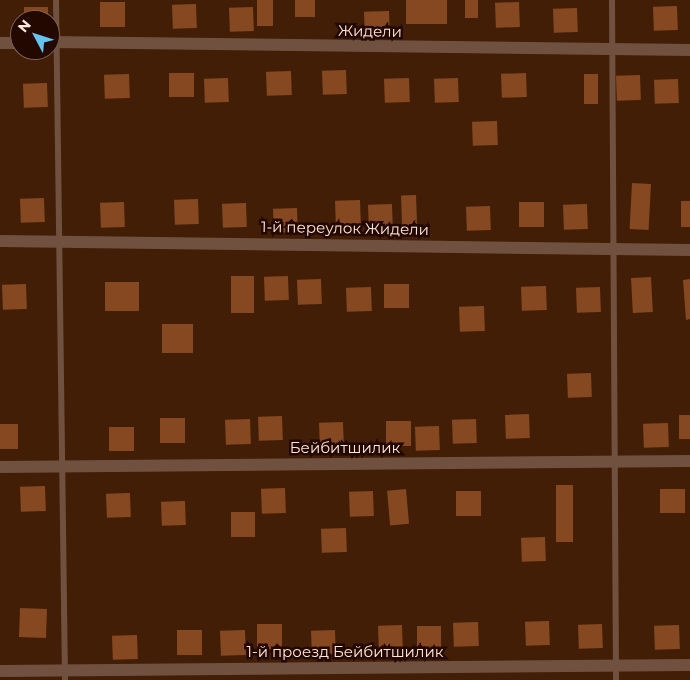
<!DOCTYPE html>
<html>
<head>
<meta charset="utf-8">
<style>
  body { margin:0 }
  #map { position:relative; width:690px; height:680px; overflow:hidden; background:#411e05; font-family:Montserrat,sans-serif }
  div>[style] { position:absolute }
  [style*='--x'] { left:calc(var(--x)*1px); top:calc(var(--y)*1px); width:calc(var(--w)*1px); rotate:calc(var(--a)*1deg) }
  .building>* { inset:0; background:#864820; transform-origin:0 0 }
  .service>* { height:6px; margin:-3px; padding:0 3px; transform-origin:3px; border-radius:3px; background:#705140 }
  .minor>* { height:12px; margin:-6px; padding:0 6px; transform-origin:6px; border-radius:6px; background:#705140 }
  span { translate:-50% -50%; white-space:nowrap; text-align:center; line-height:1.15; -webkit-text-stroke:5px #230800; paint-order:stroke }
  .street-label { font-size:15px; color:#fee6d8 }
  .north { position:absolute; left:10px; top:10px; width:50px; height:50px; box-sizing:border-box; background:#230800; border:1px solid #7b6156; border-radius:50%; rotate:310deg; font-size:14px; font-weight:700; line-height:20px; text-align:center; color:#fee6d8 }
  .north::after { content:''; display:block; margin:auto; width:18px; height:22px; background:#67c4f0; clip-path:polygon(50% 0,100% 100%,50% 72%,0 100%) }
</style>
</head>
<body>
<div id="map">
  <div class="building">
    <div style="left:257px;top:0;width:16px;height:26px"></div>
    <div style="left:295px;top:0;width:20px;height:17px"></div>
    <div style="left:406px;top:0;width:41px;height:24px"></div>
    <div style="left:465px;top:0;width:13px;height:18px"></div>
    <div style="left:100px;top:2px;width:25px;height:25px"></div>
    <div style="left:519px;top:2px;width:25px;height:24px;rotate:88deg"></div>
    <div style="left:196px;top:4px;width:24px;height:24px;rotate:88deg"></div>
    <div style="left:677px;top:6px;width:24px;height:24px;rotate:88deg"></div>
    <div style="left:24px;top:7px;width:24px;height:13px"></div>
    <div style="left:253px;top:7px;width:24px;height:24px;rotate:88deg"></div>
    <div style="left:577px;top:8px;width:24px;height:24px;rotate:88deg"></div>
    <div style="left:389px;top:11px;width:25px;height:25px;rotate:88deg"></div>
    <div style="left:346px;top:70px;width:24px;height:24px;rotate:88deg"></div>
    <div style="left:291px;top:71px;width:24px;height:25px;rotate:88deg"></div>
    <div style="left:194px;top:73px;width:24px;height:25px;rotate:90deg"></div>
    <div style="left:526px;top:73px;width:24px;height:25px;rotate:88deg"></div>
    <div style="left:129px;top:74px;width:24px;height:25px;rotate:88deg"></div>
    <div style="left:584px;top:74px;width:14px;height:30px"></div>
    <div style="left:640px;top:75px;width:25px;height:24px;rotate:88deg"></div>
    <div style="left:228px;top:78px;width:24px;height:24px;rotate:88deg"></div>
    <div style="left:409px;top:78px;width:24px;height:25px;rotate:88deg"></div>
    <div style="left:458px;top:78px;width:24px;height:24px;rotate:88deg"></div>
    <div style="left:678px;top:79px;width:24px;height:24px;rotate:88deg"></div>
    <div style="left:47px;top:83px;width:24px;height:24px;rotate:88deg"></div>
    <div style="left:497px;top:121px;width:24px;height:25px;rotate:88deg"></div>
    <div style="left:632px;top:183px;width:19px;height:46px;rotate:3deg"></div>
    <div style="left:416px;top:195px;width:34px;height:15px;rotate:88deg"></div>
    <div style="left:44px;top:198px;width:24px;height:24px;rotate:88deg"></div>
    <div style="left:198px;top:199px;width:25px;height:24px;rotate:88deg"></div>
    <div style="left:360px;top:200px;width:25px;height:25px;rotate:88deg"></div>
    <div style="left:681px;top:201px;width:9px;height:26px"></div>
    <div style="left:124px;top:202px;width:25px;height:24px;rotate:88deg"></div>
    <div style="left:519px;top:202px;width:25px;height:25px"></div>
    <div style="left:246px;top:203px;width:24px;height:24px;rotate:88deg"></div>
    <div style="left:392px;top:204px;width:25px;height:24px;rotate:88deg"></div>
    <div style="left:587px;top:204px;width:25px;height:24px;rotate:88deg"></div>
    <div style="left:490px;top:206px;width:24px;height:24px;rotate:88deg"></div>
    <div style="left:297px;top:208px;width:24px;height:24px;rotate:88deg"></div>
    <div style="left:231px;top:276px;width:23px;height:37px"></div>
    <div style="left:288px;top:276px;width:24px;height:24px;rotate:88deg"></div>
    <div style="left:651px;top:277px;width:35px;height:20px;rotate:87deg"></div>
    <div style="left:321px;top:279px;width:25px;height:24px;rotate:88deg"></div>
    <div style="clip-path:polygon(690px 279px,690px 319px,686px 320px,683px 280px)"></div>
    <div style="left:139px;top:282px;width:29px;height:34px;rotate:90deg"></div>
    <div style="left:26px;top:284px;width:25px;height:24px;rotate:88deg"></div>
    <div style="left:409px;top:284px;width:24px;height:25px;rotate:90deg"></div>
    <div style="left:546px;top:286px;width:24px;height:25px;rotate:88deg"></div>
    <div style="left:371px;top:287px;width:24px;height:25px;rotate:88deg"></div>
    <div style="left:600px;top:287px;width:25px;height:24px;rotate:88deg"></div>
    <div style="left:484px;top:306px;width:25px;height:25px;rotate:88deg"></div>
    <div style="left:193px;top:324px;width:29px;height:31px;rotate:90deg"></div>
    <div style="left:591px;top:373px;width:24px;height:24px;rotate:88deg"></div>
    <div style="left:529px;top:414px;width:24px;height:24px;rotate:88deg"></div>
    <div style="left:679px;top:415px;width:11px;height:24px"></div>
    <div style="left:282px;top:416px;width:24px;height:24px;rotate:88deg"></div>
    <div style="left:185px;top:418px;width:25px;height:25px;rotate:90deg"></div>
    <div style="left:250px;top:419px;width:25px;height:25px;rotate:88deg"></div>
    <div style="left:476px;top:419px;width:24px;height:24px;rotate:88deg"></div>
    <div style="left:411px;top:421px;width:25px;height:25px;rotate:90deg"></div>
    <div style="left:343px;top:422px;width:24px;height:24px;rotate:88deg"></div>
    <div style="left:668px;top:423px;width:24px;height:25px;rotate:88deg"></div>
    <div style="left:0;top:424px;width:18px;height:25px"></div>
    <div style="left:439px;top:426px;width:24px;height:24px;rotate:88deg"></div>
    <div style="left:134px;top:427px;width:24px;height:25px;rotate:90deg"></div>
    <div style="left:556px;top:485px;width:17px;height:57px"></div>
    <div style="left:45px;top:486px;width:25px;height:25px;rotate:88deg"></div>
    <div style="left:285px;top:488px;width:25px;height:24px;rotate:88deg"></div>
    <div style="left:406px;top:489px;width:35px;height:19px;rotate:85deg"></div>
    <div style="left:685px;top:489px;width:24px;height:25px;rotate:90deg"></div>
    <div style="left:373px;top:491px;width:25px;height:24px;rotate:88deg"></div>
    <div style="left:481px;top:491px;width:25px;height:25px;rotate:90deg"></div>
    <div style="left:130px;top:493px;width:24px;height:24px;rotate:88deg"></div>
    <div style="left:185px;top:501px;width:24px;height:24px;rotate:88deg"></div>
    <div style="left:231px;top:512px;width:24px;height:25px"></div>
    <div style="left:346px;top:528px;width:24px;height:25px;rotate:88deg"></div>
    <div style="left:545px;top:537px;width:24px;height:24px;rotate:88deg"></div>
    <div style="left:20px;top:608px;width:27px;height:29px;rotate:2deg"></div>
    <div style="left:549px;top:621px;width:24px;height:24px;rotate:88deg"></div>
    <div style="left:478px;top:622px;width:24px;height:25px;rotate:88deg"></div>
    <div style="left:282px;top:624px;width:25px;height:25px;rotate:90deg"></div>
    <div style="left:602px;top:624px;width:24px;height:24px;rotate:88deg"></div>
    <div style="left:402px;top:625px;width:24px;height:24px;rotate:88deg"></div>
    <div style="left:679px;top:625px;width:24px;height:25px;rotate:88deg"></div>
    <div style="left:417px;top:626px;width:24px;height:25px"></div>
    <div style="left:177px;top:630px;width:25px;height:25px"></div>
    <div style="left:245px;top:630px;width:25px;height:25px;rotate:88deg"></div>
    <div style="left:335px;top:630px;width:24px;height:24px;rotate:88deg"></div>
    <div style="left:137px;top:635px;width:24px;height:25px;rotate:88deg"></div>
  </div>
  <div class="service">
    <div style="--x:56;--y:0;--w:680;--a:89.24"></div>
    <div style="--x:612;--y:0;--w:680;--a:89.66"></div>
  </div>
  <div class="minor">
    <div style="--x:50;--y:42;--w:640;--a:0.72"></div>
    <div style="--x:0;--y:43;--w:20;--a:0"></div>
    <div style="--x:0;--y:241;--w:690;--a:0.75"></div>
    <div style="--x:0;--y:467;--w:690;--a:-0.5"></div>
    <div style="--x:0;--y:671;--w:690;--a:-0.5"></div>
  </div>
  <div class="street-label">
    <span style="left:370px;top:31px;rotate:1deg">Жидели</span>
    <span style="left:345px;top:228px;rotate:1deg">1-й переулок Жидели</span>
    <span style="left:345px;top:448px">Бейбитшилик</span>
    <span style="left:345px;top:652px">1-й проезд Бейбитшилик</span>
  </div>
  <div class="north">N</div>
</div>
</body>
</html>
